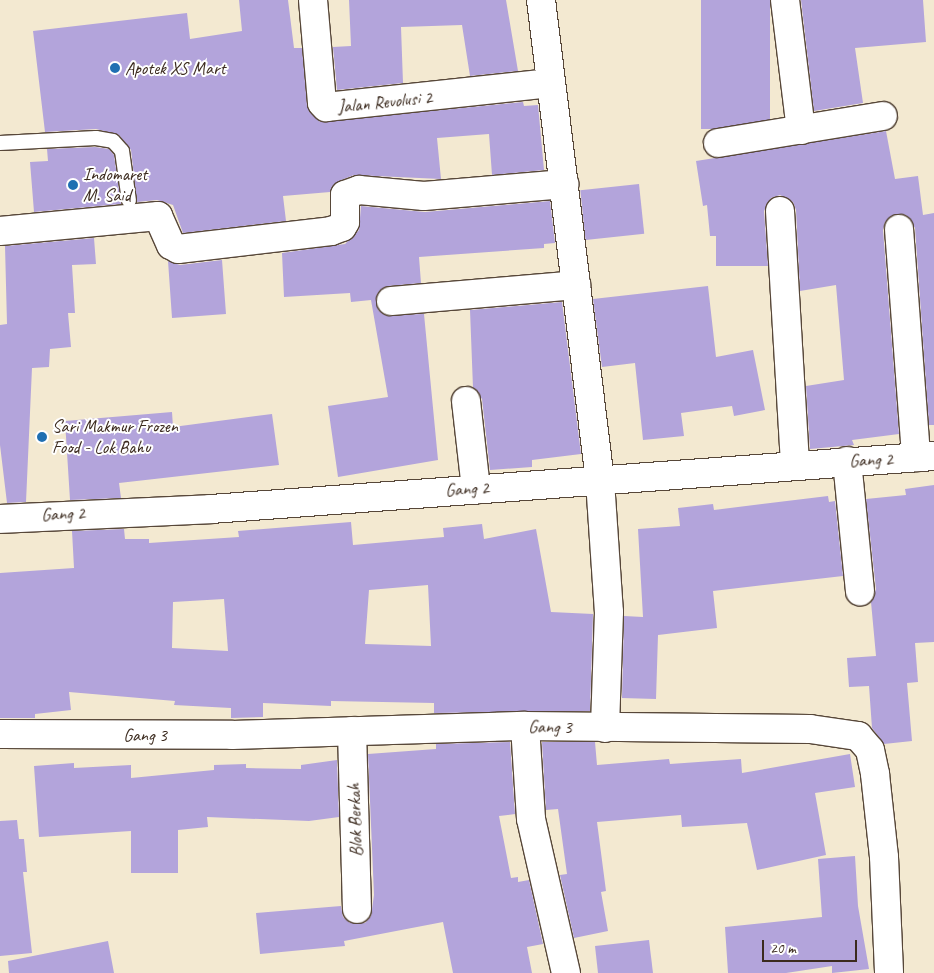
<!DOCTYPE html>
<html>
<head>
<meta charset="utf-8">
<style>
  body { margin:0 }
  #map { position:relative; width:934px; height:973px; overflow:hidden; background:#f3e9d1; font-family:Caveat,sans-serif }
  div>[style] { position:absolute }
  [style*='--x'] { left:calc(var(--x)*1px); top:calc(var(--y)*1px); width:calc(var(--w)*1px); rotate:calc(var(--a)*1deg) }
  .building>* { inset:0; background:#b3a4db; transform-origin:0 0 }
  .roads { filter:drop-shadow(1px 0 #574739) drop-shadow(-1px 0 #574739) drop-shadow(0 1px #574739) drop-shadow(0 -1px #574739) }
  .lane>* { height:14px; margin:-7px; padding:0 7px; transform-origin:7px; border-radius:7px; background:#fff }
  .street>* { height:28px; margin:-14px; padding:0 14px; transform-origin:14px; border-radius:14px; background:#fff }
  .dots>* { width:14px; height:14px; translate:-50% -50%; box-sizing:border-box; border:2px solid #fff; border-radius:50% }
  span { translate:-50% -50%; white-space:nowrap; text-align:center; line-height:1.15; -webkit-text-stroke:4px #fff; paint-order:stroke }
  .poi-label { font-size:18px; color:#3b2a1e }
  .left { translate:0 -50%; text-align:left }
  .street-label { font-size:18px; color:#3b2a1e }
  .scale { position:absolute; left:762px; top:940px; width:95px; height:22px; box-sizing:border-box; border:2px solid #3b2a1e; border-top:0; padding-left:6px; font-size:15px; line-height:18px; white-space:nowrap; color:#3b2a1e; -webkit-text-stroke:4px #fff; paint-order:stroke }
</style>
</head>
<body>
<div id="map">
  <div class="building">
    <div style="clip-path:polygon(239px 0,288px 0,294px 48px,302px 48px,307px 105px,320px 122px,523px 102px,524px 106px,538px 105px,544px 170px,492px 175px,489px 134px,437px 138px,441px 179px,354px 175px,339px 181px,330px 192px,283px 196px,286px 221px,183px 233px,173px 205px,157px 200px,137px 202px,131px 150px,119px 135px,96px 129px,45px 132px,33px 31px,187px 13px,190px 39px,242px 31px)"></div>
    <div style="clip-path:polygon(349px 0,506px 0,518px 71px,470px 76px,462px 25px,401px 27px,403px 83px,337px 90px,333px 47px,351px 46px)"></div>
    <div style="left:701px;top:0;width:69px;height:129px"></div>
    <div style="clip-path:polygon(801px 0,923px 0,926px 42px,855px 48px,863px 103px,814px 111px)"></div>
    <div style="clip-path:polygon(886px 131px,895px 179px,918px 176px,923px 215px,934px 213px,934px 425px,929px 425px,915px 228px,906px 215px,897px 214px,885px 222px,883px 230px,899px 434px,852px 440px,854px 445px,810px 449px,806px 386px,844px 380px,836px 285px,800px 291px,796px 210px,793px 202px,780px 195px,771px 198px,764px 211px,768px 266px,716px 266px,716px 236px,710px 236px,707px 205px,703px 206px,696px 161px)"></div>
    <div style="clip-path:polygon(95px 147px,109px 149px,114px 155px,121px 204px,34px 212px,30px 162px,48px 161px,47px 149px)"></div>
    <div style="left:639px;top:184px;width:50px;height:59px;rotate:84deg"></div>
    <div style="clip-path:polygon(550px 201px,555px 243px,544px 244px,544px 248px,419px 257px,421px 283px,389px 286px,377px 294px,378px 310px,385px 315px,424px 314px,438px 460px,338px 477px,328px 406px,388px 397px,371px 300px,351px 302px,350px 293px,284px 297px,282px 253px,345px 244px,359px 230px,361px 206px,425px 212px)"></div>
    <div style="clip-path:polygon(94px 238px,96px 264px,72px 265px,75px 313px,68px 313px,71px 347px,50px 349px,49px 367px,32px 368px,26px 502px,7px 503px,0 445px,0 325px,7px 324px,5px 246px)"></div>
    <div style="clip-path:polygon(222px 260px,226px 314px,172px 318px,168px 261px,180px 265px)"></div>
    <div style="clip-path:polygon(708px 286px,716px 357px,753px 350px,765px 410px,734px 416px,732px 406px,681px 413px,684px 436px,643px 440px,635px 363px,602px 367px,593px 299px)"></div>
    <div style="clip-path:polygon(562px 302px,581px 454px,532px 460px,532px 467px,490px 470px,482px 399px,473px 388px,470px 310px)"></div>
    <div style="clip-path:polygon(172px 412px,173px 427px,272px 414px,279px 465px,119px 483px,121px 498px,70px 500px,65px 421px)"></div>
    <div style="clip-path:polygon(934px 485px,934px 642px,915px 643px,918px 682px,907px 683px,912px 741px,884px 744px,872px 728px,869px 686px,849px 687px,847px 658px,876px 656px,871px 602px,876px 589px,866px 499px,906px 495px,905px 489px)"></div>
    <div style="clip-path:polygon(828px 496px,829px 502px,835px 501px,843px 576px,713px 591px,717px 628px,658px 635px,656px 699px,622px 698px,624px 616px,643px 617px,638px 529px,680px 526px,678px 508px,713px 504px,714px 510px)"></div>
    <div style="clip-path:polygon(evenodd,351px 522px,353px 545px,444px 537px,443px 528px,482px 524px,484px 539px,536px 529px,551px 612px,593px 614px,590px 711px,434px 713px,434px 703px,331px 701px,331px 706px,263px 703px,263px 717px,231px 718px,231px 708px,174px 705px,175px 701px,69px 692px,71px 710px,35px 714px,35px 718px,0 718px,0 573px,74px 568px,72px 531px,124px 529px,125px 539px,149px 539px,149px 543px,239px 537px,238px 531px,351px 522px,428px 585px,431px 646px,365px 644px,369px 590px,428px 585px,351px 522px,224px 599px,228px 651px,172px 648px,173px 602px,224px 599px)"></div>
    <div style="clip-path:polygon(510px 742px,515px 814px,499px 816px,511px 878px,518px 877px,518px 882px,529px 880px,543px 944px,527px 947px,532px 973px,453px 973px,443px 922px,344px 941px,345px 946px,260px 954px,256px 913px,341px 906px,343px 917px,350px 923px,365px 923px,371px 916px,374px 895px,368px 754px,436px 749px,436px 744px)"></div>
    <div style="clip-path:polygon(542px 742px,595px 742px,597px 765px,669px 759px,670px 764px,741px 759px,742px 773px,850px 754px,855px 787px,815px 793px,826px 855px,757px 870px,747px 823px,682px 827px,681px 815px,597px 822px,606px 891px,601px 892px,608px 931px,574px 938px,560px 875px,567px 874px,558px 809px,546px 810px)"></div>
    <div style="clip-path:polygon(337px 760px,339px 817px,309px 821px,207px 817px,208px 827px,178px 830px,178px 873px,131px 873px,131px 831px,39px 837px,34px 766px,74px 763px,74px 768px,131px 765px,131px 778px,214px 770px,214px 765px,246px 764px,246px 768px,301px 769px,301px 765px)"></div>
    <div style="clip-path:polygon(17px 820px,19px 839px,24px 839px,27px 872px,23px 872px,32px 953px,0 956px,0 821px)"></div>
    <div style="clip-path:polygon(855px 856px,858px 906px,869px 969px,832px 973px,832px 966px,786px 973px,728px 973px,725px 927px,822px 917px,818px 859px)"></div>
    <div style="clip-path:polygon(649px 940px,653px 973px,598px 973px,595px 946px)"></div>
    <div style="clip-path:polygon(108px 941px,114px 973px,9px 973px,8px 961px)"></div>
  </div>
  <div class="roads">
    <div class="lane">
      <div style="--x:0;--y:143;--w:96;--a:-3"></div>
      <div style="--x:96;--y:138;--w:17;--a:10"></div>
      <div style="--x:113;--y:141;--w:13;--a:48"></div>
      <div style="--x:122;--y:151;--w:50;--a:82"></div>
    </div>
    <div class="street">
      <div style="--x:313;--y:0;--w:103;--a:85"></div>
      <div style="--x:322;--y:103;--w:6;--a:45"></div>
      <div style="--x:326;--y:107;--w:226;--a:-6.1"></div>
      <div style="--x:541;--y:0;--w:485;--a:83"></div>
      <div style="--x:600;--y:481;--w:131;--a:86.1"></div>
      <div style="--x:609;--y:612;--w:116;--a:92"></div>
      <div style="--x:785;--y:0;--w:131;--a:83"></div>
      <div style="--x:718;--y:143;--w:167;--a:-9.3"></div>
      <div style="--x:780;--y:211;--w:253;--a:86.6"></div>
      <div style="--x:899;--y:229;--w:229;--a:85.7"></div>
      <div style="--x:0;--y:231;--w:159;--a:-5.4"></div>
      <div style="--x:158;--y:216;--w:32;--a:66"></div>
      <div style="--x:171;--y:245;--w:8;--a:30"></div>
      <div style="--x:178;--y:249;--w:154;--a:-6.7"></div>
      <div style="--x:331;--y:231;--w:12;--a:-20"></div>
      <div style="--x:342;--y:227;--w:6;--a:-59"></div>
      <div style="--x:345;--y:222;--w:27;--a:-90"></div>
      <div style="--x:345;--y:195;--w:15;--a:-20"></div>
      <div style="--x:359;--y:190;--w:65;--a:5.3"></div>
      <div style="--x:424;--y:196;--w:141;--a:-4.9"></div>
      <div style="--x:391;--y:301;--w:186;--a:-4.9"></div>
      <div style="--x:466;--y:401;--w:89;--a:83.5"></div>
      <div style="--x:847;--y:461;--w:131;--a:84.3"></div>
      <div style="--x:0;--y:519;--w:211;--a:-2.7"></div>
      <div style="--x:211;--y:509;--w:725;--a:-4.19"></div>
      <div style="--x:525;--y:726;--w:93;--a:86.3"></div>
      <div style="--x:531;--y:819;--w:158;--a:77.2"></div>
      <div style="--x:352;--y:731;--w:178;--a:88.4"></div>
      <div style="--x:0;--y:734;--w:232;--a:0.2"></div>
      <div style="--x:232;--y:735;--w:293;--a:-1.8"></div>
      <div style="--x:525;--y:726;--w:285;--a:0.6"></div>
      <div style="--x:810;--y:729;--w:49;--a:8.3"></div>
      <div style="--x:858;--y:736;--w:18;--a:49"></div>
      <div style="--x:870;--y:750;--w:25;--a:78"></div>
      <div style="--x:875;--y:774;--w:83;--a:83.8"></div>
      <div style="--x:884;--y:857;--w:116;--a:87.5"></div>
    </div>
  </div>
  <div class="dots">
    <div style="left:115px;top:68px;background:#1f6fb2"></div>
    <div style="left:73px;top:185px;background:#1f6fb2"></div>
    <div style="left:42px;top:437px;background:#1f6fb2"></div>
  </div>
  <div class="poi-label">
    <span class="left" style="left:125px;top:68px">Apotek XS Mart</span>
    <span class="left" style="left:83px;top:185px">Indomaret<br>M. Said</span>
    <span class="left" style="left:52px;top:437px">Sari Makmur Frozen<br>Food - Lok Bahu</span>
  </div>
  <div class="street-label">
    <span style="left:385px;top:102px;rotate:-6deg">Jalan Revolusi 2</span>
    <span style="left:871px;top:460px;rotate:-3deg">Gang 2</span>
    <span style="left:467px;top:489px;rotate:-4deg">Gang 2</span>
    <span style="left:63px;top:514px;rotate:-3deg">Gang 2</span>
    <span style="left:550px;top:727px;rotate:1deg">Gang 3</span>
    <span style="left:145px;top:735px">Gang 3</span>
    <span style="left:355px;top:820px;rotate:-92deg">Blok Berkah</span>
  </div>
  <div class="scale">20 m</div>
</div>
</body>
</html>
